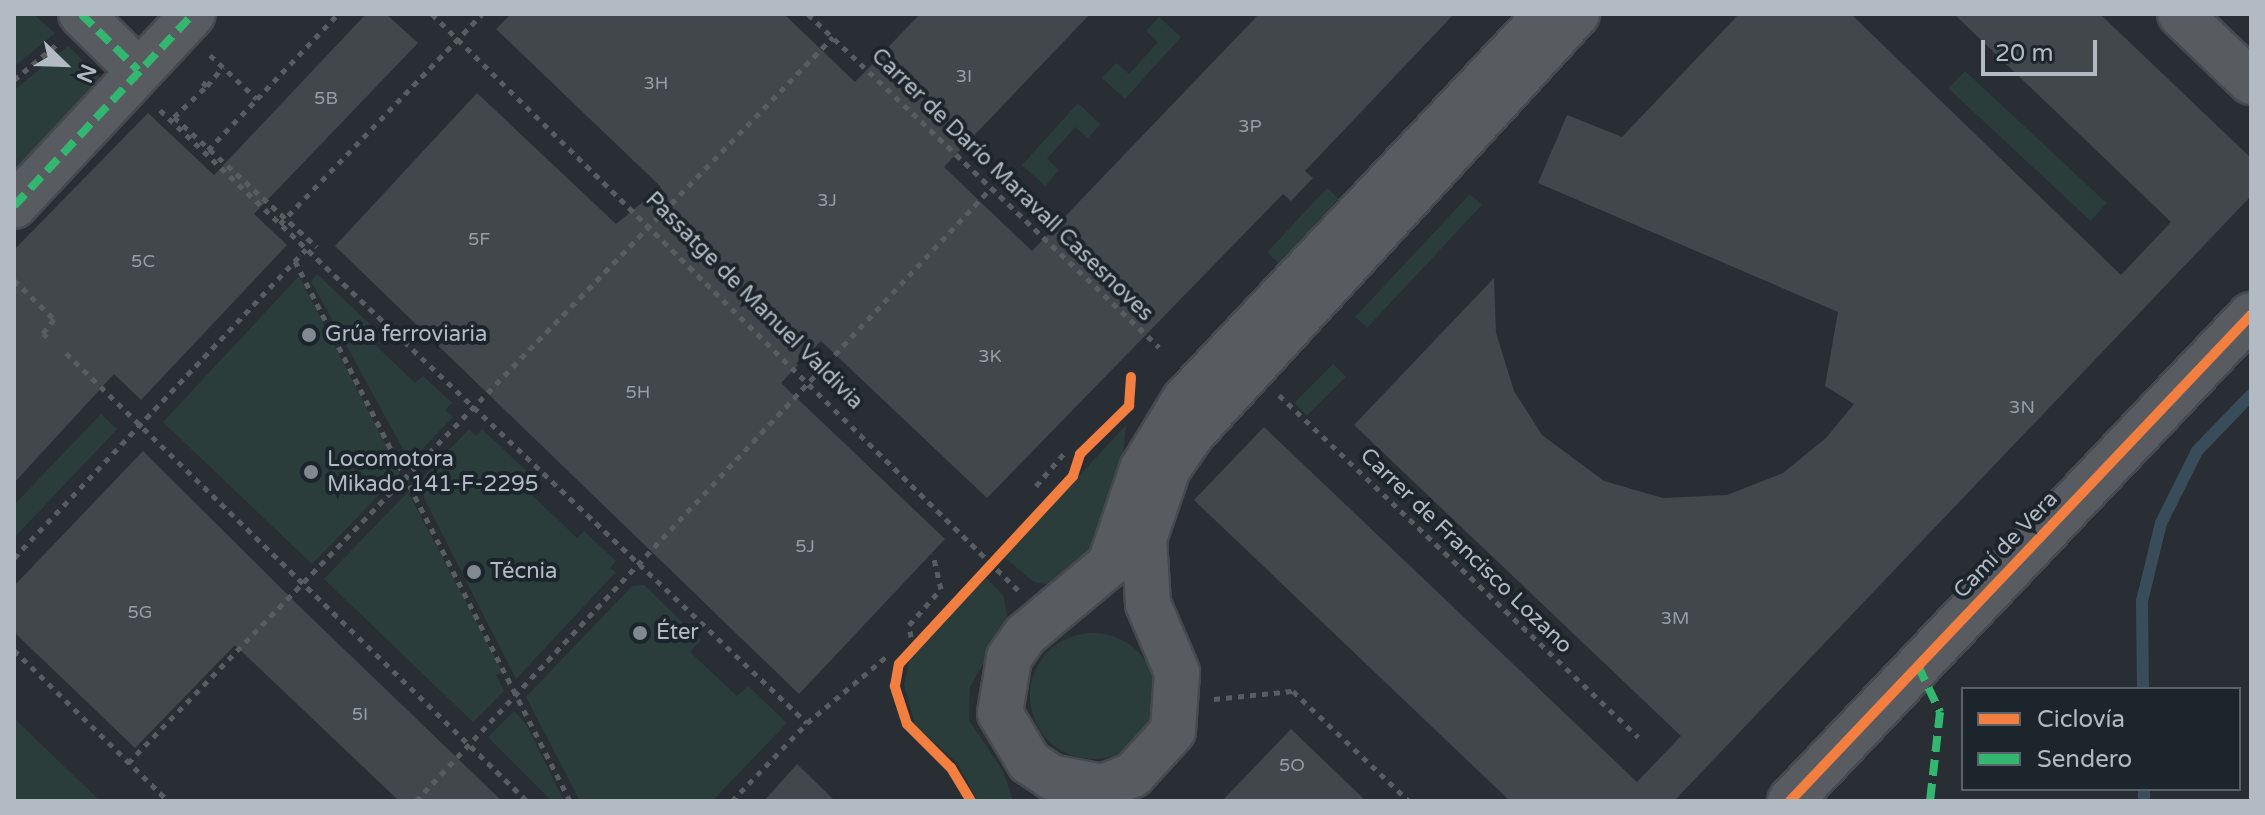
<!DOCTYPE html>
<html>
<head>
<meta charset="utf-8">
<style>
  body { margin:0 }
  #map { position:relative; width:2265px; height:815px; overflow:hidden; background:#282e33; font-family:"Varela Round",sans-serif }
  div>[style] { position:absolute }
  [style*='--x'] { left:calc(var(--x)*1px); top:calc(var(--y)*1px); width:calc(var(--w)*1px); rotate:calc(var(--a)*1deg) }
  .green>* { inset:0; background:#2b3d3b; transform-origin:0 0 }
  .round { border-radius:50% }
  .stream>* { height:12px; margin:-6px; padding:0 6px; transform-origin:6px; border-radius:6px; background:#394c5a }
  .building>* { inset:0; background:#42474c }
  .path>* { height:5px; margin-top:-2.5px; transform-origin:0; background:repeating-linear-gradient(90deg,#585d60 0 6px,transparent 0 12px) }
  .roads { filter:drop-shadow(2px 0 #464a4e) drop-shadow(-2px 0 #464a4e) drop-shadow(0 2px #464a4e) drop-shadow(0 -2px #464a4e) }
  .minor>* { height:44px; margin:-22px; padding:0 22px; transform-origin:22px; border-radius:22px; background:#585c61 }
  .quiet>* { height:8px; margin-top:-4px; transform-origin:0; background:repeating-linear-gradient(90deg,#33b770 0 16px,transparent 0 24px) }
  .cycleway>* { height:10px; margin:-5px; padding:0 5px; transform-origin:5px; border-radius:5px; background:#f27e40 }
  .dots>* { width:22px; height:22px; translate:-50% -50%; box-sizing:border-box; border:4px solid #1d252c; border-radius:50% }
  span { translate:-50% -50%; white-space:nowrap; text-align:center; line-height:1.15; -webkit-text-stroke:8px #1d252c; paint-order:stroke }
  .number-label { font-size:18px; color:#969ea6 }
  .number-label span { -webkit-text-stroke-width:0 }
  .street-label { font-size:22px; color:#b2bbc4 }
  .poi-label { font-size:22px; color:#b2bbc4 }
  .left { translate:0 -50%; text-align:left }
  .frame { position:absolute; inset:0; border:16px solid #b2bbc4; pointer-events:none }
  .legend { position:absolute; left:1961px; top:687px; width:280px; height:104px; box-sizing:border-box; background:#1d252c; border:2px solid #596169; margin:0; padding:10px 14px; list-style:none; font-size:24px; color:#b2bbc4 }
  .legend li { display:flex; align-items:center; gap:16px; height:40px }
  .legend b { width:40px; border:2px solid #596169 }
  .north { position:absolute; left:24px; top:24px; width:80px; height:80px; -webkit-text-stroke:6px #1d252c; paint-order:stroke; rotate:113deg; font-size:22px; font-weight:700; line-height:32px; text-align:center; color:#b2bbc4 }
  .north::after { content:''; display:block; margin:auto; width:28px; height:36px; background:#b2bbc4; clip-path:polygon(50% 0,100% 100%,50% 72%,0 100%) }
  .scale { position:absolute; left:1981px; top:40px; width:116px; height:36px; box-sizing:border-box; border:4px solid #b2bbc4; border-top:0; padding-left:10px; font-size:24px; line-height:28px; white-space:nowrap; color:#b2bbc4; -webkit-text-stroke:6px #1d252c; paint-order:stroke }
</style>
</head>
<body>
<div id="map">
  <div class="green">
    <div style="clip-path:polygon(14px 14px,33px 14px,55px 33px,14px 67px)"></div>
    <div style="clip-path:polygon(1159px 17px,1181px 37px,1125px 99px,1102px 78px,1116px 63px,1129px 74px,1158px 42px,1146px 31px)"></div>
    <div style="clip-path:polygon(68px 46px,108px 85px,14px 183px,14px 90px)"></div>
    <div style="left:1965px;top:71px;width:194px;height:24px;rotate:43deg"></div>
    <div style="clip-path:polygon(1078px 103px,1100px 124px,1088px 138px,1075px 127px,1047px 159px,1059px 170px,1045px 186px,1022px 165px)"></div>
    <div style="left:1327px;top:188px;width:16px;height:88px;rotate:43deg"></div>
    <div style="left:1470px;top:194px;width:16px;height:168px;rotate:43deg"></div>
    <div style="clip-path:polygon(317px 274px,372px 326px,365px 335px,415px 383px,423px 376px,452px 403px,445px 410px,453px 417px,410px 462px,311px 281px)"></div>
    <div style="clip-path:polygon(299px 276px,400px 473px,312px 564px,163px 422px)"></div>
    <div style="left:1333px;top:364px;width:18px;height:55px;rotate:45deg"></div>
    <div style="clip-path:polygon(101px 414px,117px 429px,14px 538px,14px 505px)"></div>
    <div style="clip-path:polygon(1126px 425px,1115px 525px,1060px 587px,1034px 582px,1004px 557px)"></div>
    <div style="clip-path:polygon(469px 429px,476px 436px,482px 429px,538px 482px,529px 492px,577px 538px,584px 531px,616px 561px,610px 568px,616px 572px,516px 679px,425px 500px,421px 479px)"></div>
    <div style="clip-path:polygon(408px 492px,503px 672px,496px 675px,504px 691px,473px 722px,324px 579px)"></div>
    <div style="clip-path:polygon(986px 578px,1003px 595px,1008px 620px,970px 687px,969px 720px,1003px 771px,1013px 801px,978px 801px,957px 763px,915px 725px,904px 685px,910px 657px)"></div>
    <div style="clip-path:polygon(644px 585px,701px 640px,690px 652px,737px 696px,748px 686px,787px 723px,712px 801px,580px 801px,526px 697px,632px 586px)"></div>
    <div class="round" style="left:1030px;top:633px;width:126px;height:126px"></div>
    <div style="clip-path:polygon(514px 711px,526px 724px,564px 801px,552px 801px,488px 737px)"></div>
    <div style="clip-path:polygon(14px 718px,100px 801px,14px 801px)"></div>
  </div>
  <div class="stream">
    <div style="--x:2143;--y:689;--w:88;--a:-90.7"></div>
    <div style="--x:2142;--y:601;--w:80;--a:-76.3"></div>
    <div style="--x:2161;--y:523;--w:80;--a:-63.4"></div>
    <div style="--x:2197;--y:451;--w:78;--a:-46"></div>
    <div style="--x:2144;--y:789;--w:12;--a:90"></div>
  </div>
  <div class="building">
    <div style="clip-path:polygon(366px 14px,386px 14px,418px 43px,254px 214px,287px 245px,141px 400px,114px 374px,14px 483px,14px 250px,148px 113px,214px 175px)"></div>
    <div style="clip-path:polygon(511px 14px,784px 14px,855px 82px,920px 14px,1090px 14px,944px 167px,1032px 251px,1259px 14px,1454px 14px,1305px 171px,1313px 178px,1291px 201px,1283px 194px,987px 498px,821px 341px,781px 383px,945px 539px,799px 694px,335px 246px,477px 93px,616px 224px,661px 187px,496px 29px)"></div>
    <div style="clip-path:polygon(1739px 14px,1851px 14px,2121px 275px,2171px 222px,1954px 14px,2100px 14px,2251px 158px,2251px 196px,1674px 801px,1510px 801px,1194px 500px,1264px 427px,1637px 782px,1681px 736px,1354px 425px,1494px 278px,1496px 333px,1514px 391px,1542px 435px,1604px 481px,1663px 498px,1727px 495px,1783px 473px,1826px 438px,1854px 404px,1825px 386px,1838px 312px,1538px 183px,1567px 115px,1622px 137px)"></div>
    <div style="clip-path:polygon(143px 451px,299px 606px,502px 801px,399px 801px,235px 645px,135px 748px,14px 632px,14px 586px)"></div>
    <div style="clip-path:polygon(1291px 729px,1366px 801px,1222px 801px)"></div>
    <div style="clip-path:polygon(797px 764px,835px 801px,764px 801px)"></div>
  </div>
  <div class="path">
    <div style="--x:432;--y:14;--w:822;--a:44.51"></div>
    <div style="--x:808;--y:14;--w:484;--a:43.5"></div>
    <div style="--x:210;--y:55;--w:64;--a:43.1"></div>
    <div style="--x:257;--y:99;--w:117;--a:-46.4"></div>
    <div style="--x:14;--y:80;--w:55;--a:-39.8"></div>
    <div style="--x:207;--y:86;--w:25;--a:-50"></div>
    <div style="--x:160;--y:110;--w:891;--a:43.45"></div>
    <div style="--x:174;--y:117;--w:193;--a:42.3"></div>
    <div style="--x:174;--y:117;--w:45;--a:-43.2"></div>
    <div style="--x:207;--y:86;--w:9;--a:-139"></div>
    <div style="--x:208;--y:150;--w:71;--a:-46.1"></div>
    <div style="--x:280;--y:224;--w:291;--a:-46.1"></div>
    <div style="--x:295;--y:261;--w:606;--a:63.01"></div>
    <div style="--x:14;--y:280;--w:56;--a:44.3"></div>
    <div style="--x:54;--y:319;--w:18;--a:128"></div>
    <div style="--x:43;--y:333;--w:6;--a:45"></div>
    <div style="--x:66;--y:353;--w:643;--a:44.18"></div>
    <div style="--x:1279;--y:395;--w:496;--a:43.6"></div>
    <div style="--x:1036;--y:486;--w:46;--a:-49.4"></div>
    <div style="--x:14;--y:558;--w:425;--a:-46.6"></div>
    <div style="--x:911;--y:637;--w:12;--a:-99"></div>
    <div style="--x:909;--y:625;--w:48;--a:-48.4"></div>
    <div style="--x:941;--y:589;--w:36;--a:-103"></div>
    <div style="--x:14;--y:650;--w:216;--a:44.4"></div>
    <div style="--x:1214;--y:699;--w:79;--a:-5.8"></div>
    <div style="--x:1293;--y:691;--w:160;--a:43.5"></div>
    <div style="--x:128;--y:763;--w:1012;--a:-45.84"></div>
    <div style="--x:416;--y:801;--w:840;--a:-46.83"></div>
    <div style="--x:732;--y:801;--w:108;--a:-46.1"></div>
    <div style="--x:807;--y:723;--w:103;--a:-39.9"></div>
  </div>
  <div class="roads">
    <div class="minor">
      <div style="--x:81;--y:14;--w:80;--a:44.5"></div>
      <div style="--x:1547;--y:14;--w:530;--a:133.24"></div>
      <div style="--x:1184;--y:400;--w:81;--a:121.3"></div>
      <div style="--x:1142;--y:469;--w:100;--a:108.6"></div>
      <div style="--x:1110;--y:564;--w:111;--a:140.1"></div>
      <div style="--x:1025;--y:635;--w:28;--a:125"></div>
      <div style="--x:1009;--y:658;--w:56;--a:99.3"></div>
      <div style="--x:1000;--y:713;--w:57;--a:59.4"></div>
      <div style="--x:1029;--y:762;--w:27;--a:34"></div>
      <div style="--x:1051;--y:777;--w:53;--a:10.9"></div>
      <div style="--x:1103;--y:787;--w:32;--a:-22"></div>
      <div style="--x:1133;--y:775;--w:59;--a:-47.7"></div>
      <div style="--x:1173;--y:731;--w:59;--a:-86.1"></div>
      <div style="--x:1177;--y:672;--w:74;--a:-113.1"></div>
      <div style="--x:1148;--y:604;--w:65;--a:-93.5"></div>
      <div style="--x:1144;--y:539;--w:74;--a:-71.1"></div>
      <div style="--x:1168;--y:469;--w:42;--a:-55.6"></div>
      <div style="--x:1192;--y:434;--w:570;--a:-47.49"></div>
      <div style="--x:2180;--y:14;--w:98;--a:43.8"></div>
      <div style="--x:14;--y:206;--w:262;--a:-47"></div>
      <div style="--x:1790;--y:801;--w:670;--a:-46.51"></div>
    </div>
  </div>
  <div class="quiet">
    <div style="--x:81;--y:14;--w:80;--a:44.5"></div>
    <div style="--x:14;--y:206;--w:262;--a:-47"></div>
    <div style="--x:1918;--y:666;--w:51;--a:64.4"></div>
    <div style="--x:1940;--y:712;--w:90;--a:96.4"></div>
  </div>
  <div class="cycleway">
    <div style="--x:971;--y:801;--w:39;--a:-121"></div>
    <div style="--x:951;--y:768;--w:62;--a:-135"></div>
    <div style="--x:907;--y:724;--w:40;--a:-108"></div>
    <div style="--x:895;--y:686;--w:22;--a:-80"></div>
    <div style="--x:899;--y:664;--w:256;--a:-47.2"></div>
    <div style="--x:1073;--y:476;--w:23;--a:-72"></div>
    <div style="--x:1080;--y:454;--w:69;--a:-44.4"></div>
    <div style="--x:1129;--y:406;--w:29;--a:-86"></div>
    <div style="--x:1790;--y:801;--w:670;--a:-46.51"></div>
  </div>
  <div class="dots">
    <div style="left:309px;top:335px;background:#828a91"></div>
    <div style="left:311px;top:472px;background:#828a91"></div>
    <div style="left:474px;top:572px;background:#828a91"></div>
    <div style="left:640px;top:633px;background:#828a91"></div>
  </div>
  <div class="number-label">
    <span style="left:964px;top:76px">3I</span>
    <span style="left:656px;top:83px">3H</span>
    <span style="left:326px;top:98px">5B</span>
    <span style="left:1250px;top:126px">3P</span>
    <span style="left:827px;top:200px">3J</span>
    <span style="left:479px;top:239px">5F</span>
    <span style="left:143px;top:261px">5C</span>
    <span style="left:990px;top:356px">3K</span>
    <span style="left:638px;top:392px">5H</span>
    <span style="left:2022px;top:407px">3N</span>
    <span style="left:805px;top:546px">5J</span>
    <span style="left:140px;top:612px">5G</span>
    <span style="left:1675px;top:618px">3M</span>
    <span style="left:360px;top:714px">5I</span>
    <span style="left:1292px;top:765px">5O</span>
  </div>
  <div class="street-label">
    <span style="left:1012px;top:185px;rotate:44deg">Carrer de Darío Maravall Casesnoves</span>
    <span style="left:754px;top:301px;rotate:45deg">Passatge de Manuel Valdivia</span>
    <span style="left:2006px;top:545px;rotate:-46deg">Camí de Vera</span>
    <span style="left:1466px;top:551px;rotate:44deg">Carrer de Francisco Lozano</span>
  </div>
  <div class="poi-label">
    <span class="left" style="left:325px;top:335px">Grúa ferroviaria</span>
    <span class="left" style="left:327px;top:472px">Locomotora<br>Mikado 141-F-2295</span>
    <span class="left" style="left:490px;top:572px">Técnia</span>
    <span class="left" style="left:656px;top:633px">Éter</span>
  </div>
  <div class="frame"></div>
  <ul class="legend">
  <li><b style="height:10px;background:#f27e40"></b>Ciclovía</li>
  <li><b style="height:10px;background:#33b770"></b>Sendero</li>
  </ul>
  <div class="north">N</div>
  <div class="scale">20 m</div>
</div>
</body>
</html>
